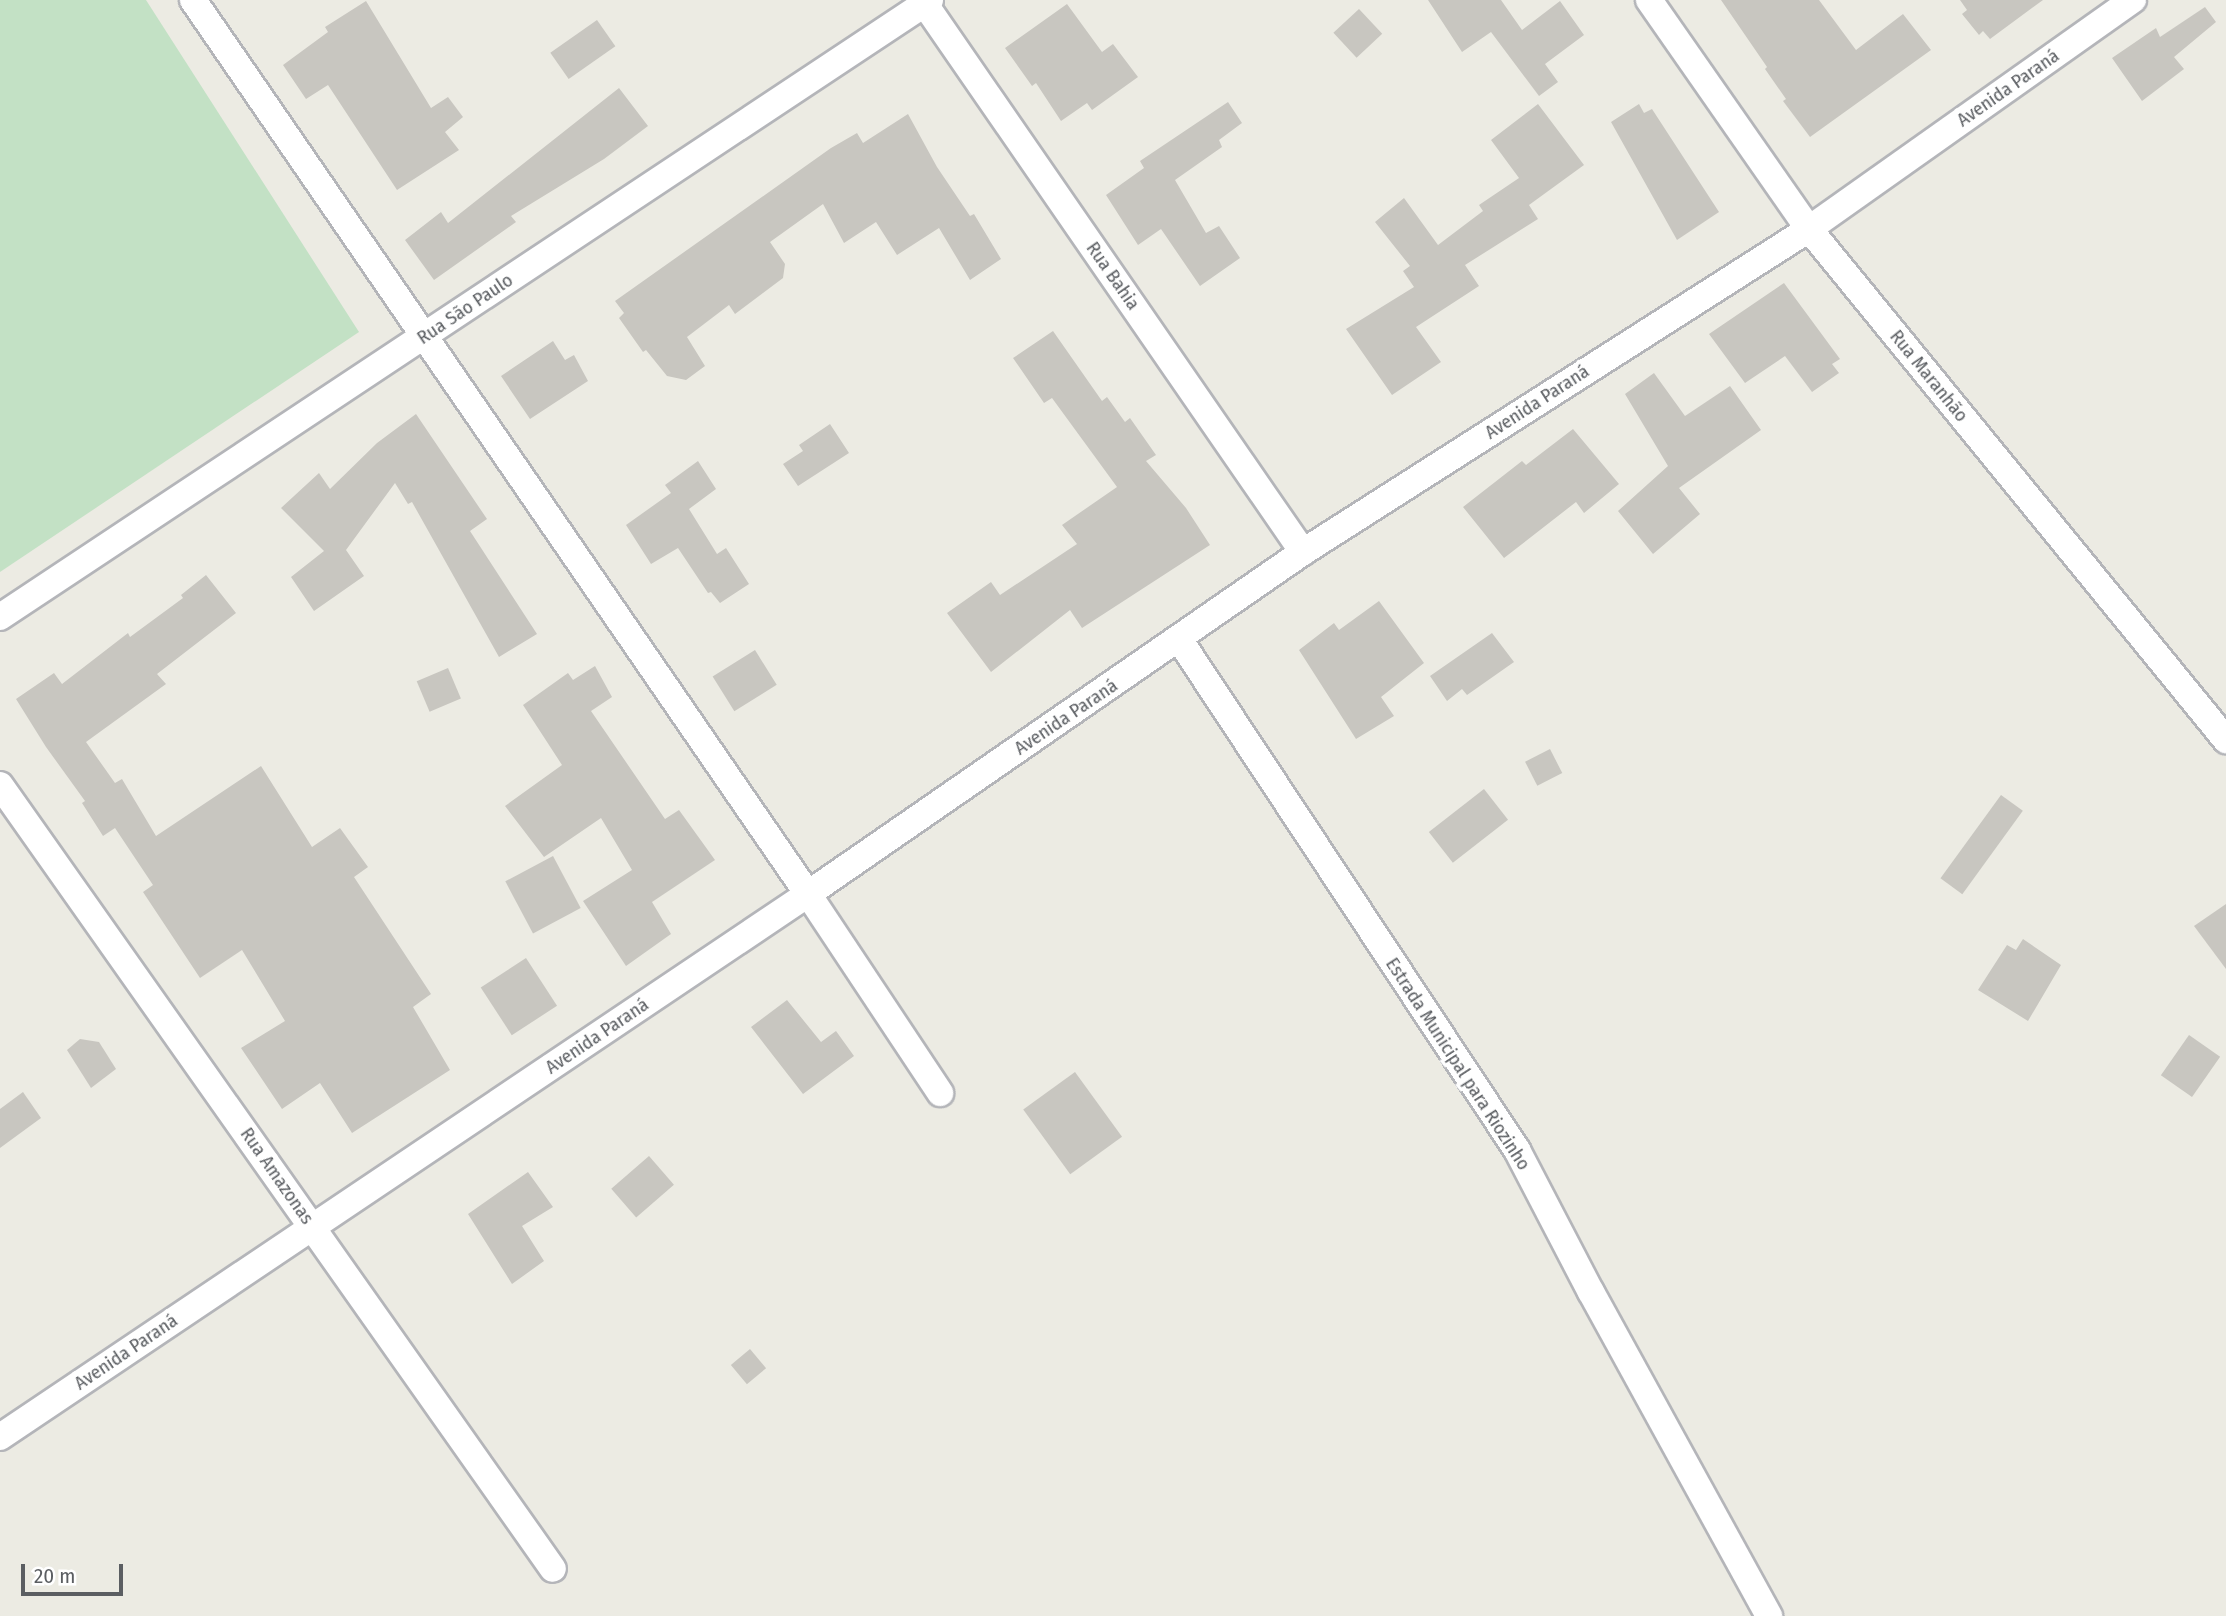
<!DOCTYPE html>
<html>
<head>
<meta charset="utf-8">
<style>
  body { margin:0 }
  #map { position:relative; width:2226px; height:1616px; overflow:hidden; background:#ecebe3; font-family:"Fira Sans Condensed",sans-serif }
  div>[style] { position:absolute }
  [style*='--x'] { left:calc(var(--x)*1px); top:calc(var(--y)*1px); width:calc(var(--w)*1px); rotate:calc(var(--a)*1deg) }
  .green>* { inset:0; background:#c3e1c5 }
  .building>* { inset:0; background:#c8c6c0; transform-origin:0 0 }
  .roads { filter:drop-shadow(2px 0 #b4b5b9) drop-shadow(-2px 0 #b4b5b9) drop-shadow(0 2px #b4b5b9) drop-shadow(0 -2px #b4b5b9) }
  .minor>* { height:26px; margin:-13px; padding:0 13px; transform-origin:13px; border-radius:13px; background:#fff }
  span { translate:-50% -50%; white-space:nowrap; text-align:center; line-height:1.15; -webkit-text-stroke:7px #fff; paint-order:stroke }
  .street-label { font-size:19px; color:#5b5e62 }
  .scale { position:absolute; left:21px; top:1564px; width:102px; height:32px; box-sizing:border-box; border:4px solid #5b5e62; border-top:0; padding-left:9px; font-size:21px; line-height:24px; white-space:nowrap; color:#5b5e62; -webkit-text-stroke:5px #fff; paint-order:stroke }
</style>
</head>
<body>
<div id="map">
  <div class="green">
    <div style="clip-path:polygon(0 0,146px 0,359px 332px,0 572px)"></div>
  </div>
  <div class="building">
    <div style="clip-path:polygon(1428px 0,1501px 0,1522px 30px,1560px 1px,1584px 35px,1545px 64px,1558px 82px,1539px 96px,1491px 32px,1462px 52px)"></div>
    <div style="clip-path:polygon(1721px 0,1819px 0,1856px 50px,1903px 14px,1931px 50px,1810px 137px,1783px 101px,1786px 99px,1765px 69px,1767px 67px)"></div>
    <div style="clip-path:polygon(1960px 0,2043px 0,1990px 39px,1983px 31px,1979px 35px,1962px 14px,1967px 10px)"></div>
    <div style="clip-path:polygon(366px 1px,431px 108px,448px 97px,463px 117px,445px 132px,459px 150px,397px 190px,328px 85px,306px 99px,283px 65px,328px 32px,325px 27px)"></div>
    <div style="clip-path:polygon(1067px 4px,1102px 52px,1113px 44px,1138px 77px,1092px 110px,1087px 103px,1061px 121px,1036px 83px,1032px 86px,1005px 48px)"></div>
    <div style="clip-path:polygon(2205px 7px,2216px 22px,2174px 57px,2184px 69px,2142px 101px,2112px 58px,2156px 28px,2160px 37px)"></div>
    <div style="left:1359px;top:9px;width:34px;height:35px;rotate:47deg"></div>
    <div style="left:597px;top:20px;width:32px;height:57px;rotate:55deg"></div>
    <div style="clip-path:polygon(619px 88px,648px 126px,604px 159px,511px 216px,516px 222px,434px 280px,405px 240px,441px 212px,448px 223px)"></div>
    <div style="clip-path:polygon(1228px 102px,1242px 123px,1219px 140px,1222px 147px,1175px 180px,1206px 233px,1219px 226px,1240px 258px,1200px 286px,1161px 229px,1138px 245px,1106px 195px,1144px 168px,1140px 161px)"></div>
    <div style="clip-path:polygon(1538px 104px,1584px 165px,1529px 205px,1538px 219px,1465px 265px,1479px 286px,1416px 327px,1441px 362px,1392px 395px,1346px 329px,1414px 287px,1403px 271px,1410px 266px,1375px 222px,1404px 198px,1438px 245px,1483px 211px,1479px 205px,1519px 178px,1491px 140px)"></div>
    <div style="clip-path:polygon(1639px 104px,1644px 113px,1652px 109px,1719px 212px,1677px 240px,1611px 122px)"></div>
    <div style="clip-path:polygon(908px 114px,937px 167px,970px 216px,974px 214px,1001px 259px,970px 280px,939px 228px,897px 255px,876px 222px,844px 243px,823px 204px,770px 242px,785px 264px,783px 278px,735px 314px,729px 305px,687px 337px,705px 366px,686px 380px,667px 376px,646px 350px,643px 352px,619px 318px,624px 313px,615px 301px,831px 148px,857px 133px,863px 143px)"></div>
    <div style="clip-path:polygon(1784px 283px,1840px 359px,1832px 364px,1839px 373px,1812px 392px,1785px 356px,1745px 383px,1709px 334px)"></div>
    <div style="clip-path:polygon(1053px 331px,1102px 401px,1107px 397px,1125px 422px,1130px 418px,1156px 455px,1146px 461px,1186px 508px,1210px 545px,1082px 628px,1070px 610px,991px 672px,947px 613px,991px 582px,1000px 595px,1077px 544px,1062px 525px,1117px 487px,1052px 398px,1044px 403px,1013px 358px)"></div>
    <div style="clip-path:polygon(553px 341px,565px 360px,574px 355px,588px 381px,530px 419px,501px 376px)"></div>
    <div style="clip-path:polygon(1654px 373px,1685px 416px,1730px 386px,1761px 430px,1679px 488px,1700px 514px,1653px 554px,1618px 511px,1668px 466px,1625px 394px)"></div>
    <div style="clip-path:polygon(416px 414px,487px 519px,470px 531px,537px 634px,499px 657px,412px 502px,408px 504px,395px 483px,346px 550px,364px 576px,314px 611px,291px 577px,324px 551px,281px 508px,319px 473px,330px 489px,377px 443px)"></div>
    <div style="clip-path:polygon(830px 424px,849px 453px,798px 486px,783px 464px,803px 451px,799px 445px)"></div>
    <div style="clip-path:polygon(1573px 429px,1619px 484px,1584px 513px,1576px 502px,1504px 558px,1463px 507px,1522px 461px,1526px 465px)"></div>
    <div style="clip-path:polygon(698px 461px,716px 489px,689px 509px,717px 554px,726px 548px,749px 584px,720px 603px,711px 592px,708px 593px,678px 548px,651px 564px,626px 525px,671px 493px,665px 485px)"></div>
    <div style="clip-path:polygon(206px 575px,236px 613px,157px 674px,166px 684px,86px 742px,115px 783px,122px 779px,156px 836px,261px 766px,312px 847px,340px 828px,368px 867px,354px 877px,431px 994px,413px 1007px,450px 1070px,352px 1133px,320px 1083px,282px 1109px,241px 1048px,285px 1021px,242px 950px,200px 978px,143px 892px,153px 885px,115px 828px,103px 836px,82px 803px,85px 801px,46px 747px,16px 699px,54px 673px,62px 684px,128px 633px,130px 637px,183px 598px,181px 595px)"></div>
    <div style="clip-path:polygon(1379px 601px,1424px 663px,1381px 697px,1394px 716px,1356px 739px,1299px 650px,1334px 623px,1339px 630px)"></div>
    <div style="clip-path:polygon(1492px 633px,1514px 662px,1467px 695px,1462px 689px,1447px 701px,1430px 676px)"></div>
    <div style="left:755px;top:650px;width:41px;height:50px;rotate:58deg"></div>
    <div style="clip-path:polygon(595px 666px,612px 697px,591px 711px,665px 819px,679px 810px,715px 860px,652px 902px,671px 934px,626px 966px,583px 901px,632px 870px,601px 818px,544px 857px,505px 806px,562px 765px,523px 705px,568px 673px,573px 680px)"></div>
    <div style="left:448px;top:668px;width:33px;height:34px;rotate:67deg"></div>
    <div style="left:1550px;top:749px;width:27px;height:28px;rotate:63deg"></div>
    <div style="left:1484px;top:789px;width:39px;height:70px;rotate:52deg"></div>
    <div style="left:2001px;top:795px;width:27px;height:103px;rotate:36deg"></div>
    <div style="left:553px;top:856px;width:59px;height:54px;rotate:62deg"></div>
    <div style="clip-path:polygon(2226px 904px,2226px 969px,2194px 926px)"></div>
    <div style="clip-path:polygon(2023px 939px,2061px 965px,2028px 1021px,1978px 990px,2007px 945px,2016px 950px)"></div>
    <div style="left:526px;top:958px;width:57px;height:54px;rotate:57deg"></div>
    <div style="clip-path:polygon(787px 1000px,821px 1042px,836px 1031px,854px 1056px,803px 1094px,751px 1027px)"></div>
    <div style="left:2189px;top:1035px;width:38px;height:49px;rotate:35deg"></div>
    <div style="clip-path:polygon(80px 1039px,99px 1042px,116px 1069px,91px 1088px,67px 1050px)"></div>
    <div style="left:1075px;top:1072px;width:80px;height:64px;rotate:54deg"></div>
    <div style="clip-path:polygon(23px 1092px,41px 1118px,0 1148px,0 1109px)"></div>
    <div style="left:649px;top:1156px;width:38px;height:50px;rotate:49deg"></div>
    <div style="clip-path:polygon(528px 1172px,553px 1207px,522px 1226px,544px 1261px,512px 1284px,468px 1214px)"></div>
    <div style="left:750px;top:1349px;width:25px;height:25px;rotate:50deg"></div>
  </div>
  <div class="roads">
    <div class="minor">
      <div style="--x:193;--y:0;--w:1085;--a:55.48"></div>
      <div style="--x:808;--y:894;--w:239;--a:56.4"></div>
      <div style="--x:922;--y:0;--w:671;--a:55.39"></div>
      <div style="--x:1649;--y:0;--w:279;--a:55.1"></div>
      <div style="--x:1809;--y:229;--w:660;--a:50.78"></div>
      <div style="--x:0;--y:617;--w:1116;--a:-33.56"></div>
      <div style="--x:1179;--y:639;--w:613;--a:56.52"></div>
      <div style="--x:1517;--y:1150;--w:160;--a:62.5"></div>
      <div style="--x:1591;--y:1292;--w:370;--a:61.2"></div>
      <div style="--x:0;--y:785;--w:959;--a:54.8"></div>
      <div style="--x:0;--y:1437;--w:974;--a:-33.9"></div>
      <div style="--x:808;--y:894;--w:602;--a:-34.64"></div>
      <div style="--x:1303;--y:552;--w:600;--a:-32.55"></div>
      <div style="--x:1809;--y:229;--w:397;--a:-35.3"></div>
    </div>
  </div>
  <div class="street-label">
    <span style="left:2008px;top:88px;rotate:-35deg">Avenida Paraná</span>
    <span style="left:1113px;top:276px;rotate:55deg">Rua Bahia</span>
    <span style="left:465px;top:309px;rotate:-34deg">Rua São Paulo</span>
    <span style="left:1929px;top:376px;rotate:51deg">Rua Maranhão</span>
    <span style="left:1537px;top:402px;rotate:-33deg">Avenida Paraná</span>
    <span style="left:1066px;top:717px;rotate:-34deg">Avenida Paraná</span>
    <span style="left:597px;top:1036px;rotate:-34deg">Avenida Paraná</span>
    <span style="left:1458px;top:1064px;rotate:57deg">Estrada Municipal para Riozinho</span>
    <span style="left:277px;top:1176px;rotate:55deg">Rua Amazonas</span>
    <span style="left:126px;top:1352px;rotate:-34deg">Avenida Paraná</span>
  </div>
  <div class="scale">20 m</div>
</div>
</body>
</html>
